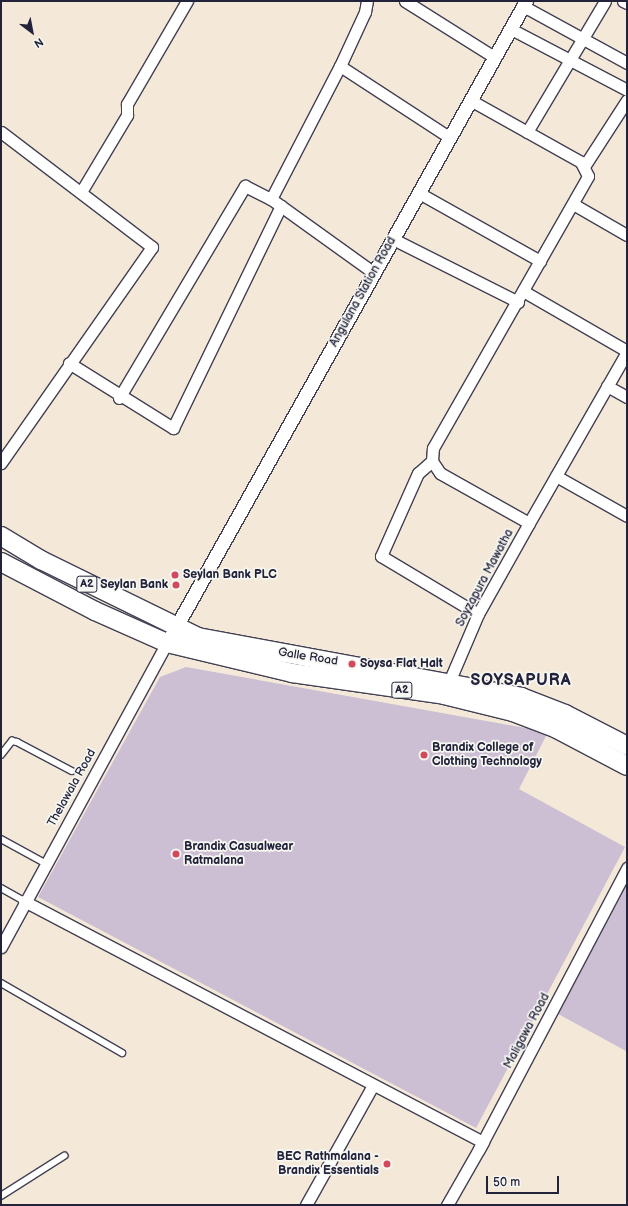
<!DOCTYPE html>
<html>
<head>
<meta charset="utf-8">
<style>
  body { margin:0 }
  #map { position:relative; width:628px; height:1206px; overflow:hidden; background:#f4e9d8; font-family:"Balsamiq Sans",sans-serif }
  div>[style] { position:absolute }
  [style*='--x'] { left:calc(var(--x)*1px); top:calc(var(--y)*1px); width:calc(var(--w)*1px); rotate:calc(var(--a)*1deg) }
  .industrial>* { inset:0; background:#ccbed3 }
  .roads { filter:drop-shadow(1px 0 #424053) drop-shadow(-1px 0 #424053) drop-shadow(0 1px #424053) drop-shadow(0 -1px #424053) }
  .service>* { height:5.5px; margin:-2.75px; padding:0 2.75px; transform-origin:2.75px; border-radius:2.75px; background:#fff }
  .minor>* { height:11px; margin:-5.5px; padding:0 5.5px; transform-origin:5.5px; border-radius:5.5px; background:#fff }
  .tertiary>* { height:13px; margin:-6.5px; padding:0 6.5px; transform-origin:6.5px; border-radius:6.5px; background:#fff }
  .trunk>* { height:18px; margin:-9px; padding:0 9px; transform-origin:9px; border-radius:9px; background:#fff }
  .dots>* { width:11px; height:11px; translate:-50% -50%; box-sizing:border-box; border:2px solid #f6f6f2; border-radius:50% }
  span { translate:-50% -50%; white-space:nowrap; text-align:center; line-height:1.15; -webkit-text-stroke:3.5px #f6f6f2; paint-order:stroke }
  .shield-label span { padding:1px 3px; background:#f6f6f2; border:1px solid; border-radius:3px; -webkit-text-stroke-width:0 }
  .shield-label { font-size:11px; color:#22223b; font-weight:700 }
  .street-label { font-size:12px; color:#22223b }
  .poi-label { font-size:12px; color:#22223b; font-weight:700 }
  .left { translate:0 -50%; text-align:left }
  .right { translate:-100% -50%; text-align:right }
  .district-label { font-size:16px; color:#22223b; font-weight:700; letter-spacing:1px }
  .frame { position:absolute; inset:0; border:2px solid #22223b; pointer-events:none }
  .north { position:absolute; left:12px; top:12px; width:40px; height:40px; -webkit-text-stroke:3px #f6f6f2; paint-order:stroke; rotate:148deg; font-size:11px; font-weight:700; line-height:16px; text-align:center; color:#22223b }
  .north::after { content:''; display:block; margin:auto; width:14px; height:18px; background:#22223b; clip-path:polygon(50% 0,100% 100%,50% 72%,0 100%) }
  .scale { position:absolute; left:486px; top:1176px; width:73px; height:18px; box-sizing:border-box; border:2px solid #22223b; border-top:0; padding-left:5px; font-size:12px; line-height:14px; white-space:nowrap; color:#22223b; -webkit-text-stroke:3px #f6f6f2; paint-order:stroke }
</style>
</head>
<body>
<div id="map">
  <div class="industrial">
    <div style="clip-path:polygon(186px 667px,548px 732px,519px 789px,625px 847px,476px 1128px,38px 897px,160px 677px)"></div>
    <div style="clip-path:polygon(627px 866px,627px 1050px,626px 1051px,549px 1009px)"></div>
  </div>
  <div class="roads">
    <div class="service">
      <div style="--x:1;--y:755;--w:18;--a:-52"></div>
      <div style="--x:12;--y:741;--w:5;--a:11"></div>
      <div style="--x:17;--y:742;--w:62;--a:27.8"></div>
      <div style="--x:1;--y:839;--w:50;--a:28.6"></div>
      <div style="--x:1;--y:888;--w:26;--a:29"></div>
      <div style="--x:1;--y:983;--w:140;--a:30"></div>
      <div style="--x:1;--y:1196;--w:75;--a:-32.4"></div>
    </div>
    <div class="minor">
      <div style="--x:405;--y:1;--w:105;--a:32.2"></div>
      <div style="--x:623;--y:1;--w:4;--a:27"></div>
      <div style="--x:523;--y:6;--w:119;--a:28.7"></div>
      <div style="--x:511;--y:29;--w:131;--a:27.7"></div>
      <div style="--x:340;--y:66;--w:130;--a:33.1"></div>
      <div style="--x:1;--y:132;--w:190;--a:37.3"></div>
      <div style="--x:152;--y:247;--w:264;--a:125"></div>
      <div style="--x:527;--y:132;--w:152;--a:-59.2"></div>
      <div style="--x:585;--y:165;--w:77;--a:-57.1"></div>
      <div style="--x:81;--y:192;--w:90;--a:-59.1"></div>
      <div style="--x:127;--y:115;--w:11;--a:-90"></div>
      <div style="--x:127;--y:104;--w:119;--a:-59.8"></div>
      <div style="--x:419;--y:193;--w:139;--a:29.3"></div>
      <div style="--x:271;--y:199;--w:150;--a:-62.6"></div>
      <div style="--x:340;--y:66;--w:60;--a:-65.2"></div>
      <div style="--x:365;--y:12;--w:11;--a:-80"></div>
      <div style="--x:573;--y:204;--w:62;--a:29.9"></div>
      <div style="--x:393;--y:239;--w:140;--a:26.7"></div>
      <div style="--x:523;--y:291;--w:120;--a:30"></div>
      <div style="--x:69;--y:363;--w:123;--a:32"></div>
      <div style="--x:173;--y:428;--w:247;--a:-64.1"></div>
      <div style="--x:607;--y:386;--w:23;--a:29"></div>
      <div style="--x:119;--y:398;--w:247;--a:-59.3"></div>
      <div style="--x:245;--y:186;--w:29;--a:27"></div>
      <div style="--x:271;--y:199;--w:127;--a:35.7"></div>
      <div style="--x:432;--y:461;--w:18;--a:139"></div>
      <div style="--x:418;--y:473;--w:91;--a:114"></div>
      <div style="--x:381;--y:556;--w:113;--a:30.9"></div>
      <div style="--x:556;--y:476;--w:81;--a:29.4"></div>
      <div style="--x:529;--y:523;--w:197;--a:-60.2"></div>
      <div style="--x:446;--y:689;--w:82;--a:-66.9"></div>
      <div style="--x:478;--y:614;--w:104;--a:-60.7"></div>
      <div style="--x:529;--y:523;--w:102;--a:-150.7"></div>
      <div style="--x:440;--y:473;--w:14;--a:-124"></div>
      <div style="--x:432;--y:461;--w:13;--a:-86"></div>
      <div style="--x:433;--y:448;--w:313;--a:-60.3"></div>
      <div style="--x:588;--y:176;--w:16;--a:-117"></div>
      <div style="--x:581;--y:162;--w:127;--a:-150.8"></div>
      <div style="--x:24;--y:901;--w:518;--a:27.7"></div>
      <div style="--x:483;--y:1142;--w:73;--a:119.7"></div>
      <div style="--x:1;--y:947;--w:346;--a:-61.4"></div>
      <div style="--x:479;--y:1149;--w:318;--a:-62.2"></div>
      <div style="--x:306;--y:1205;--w:137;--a:-60.8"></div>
    </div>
    <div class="tertiary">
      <div style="--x:167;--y:643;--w:736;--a:-60.79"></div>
    </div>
    <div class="trunk">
      <div style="--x:1;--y:536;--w:47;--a:31"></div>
      <div style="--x:41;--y:560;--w:175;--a:26.1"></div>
      <div style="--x:198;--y:637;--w:329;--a:10.5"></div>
      <div style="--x:521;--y:697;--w:47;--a:21.1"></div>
      <div style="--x:565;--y:714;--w:70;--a:27.3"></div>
      <div style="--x:1;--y:562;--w:106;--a:27.5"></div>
      <div style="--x:95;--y:611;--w:79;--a:24"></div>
      <div style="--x:167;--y:643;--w:129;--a:13.5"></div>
      <div style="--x:292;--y:673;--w:154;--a:8.2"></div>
      <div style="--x:444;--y:695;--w:71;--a:13.8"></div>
      <div style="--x:513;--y:712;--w:45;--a:20.9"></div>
      <div style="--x:555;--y:728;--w:81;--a:27.8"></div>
    </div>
  </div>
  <div class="dots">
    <div style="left:175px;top:575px;background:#d1495b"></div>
    <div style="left:176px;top:585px;background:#d1495b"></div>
    <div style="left:352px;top:664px;background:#d1495b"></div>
    <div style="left:424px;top:755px;background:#d1495b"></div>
    <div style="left:176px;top:854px;background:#d1495b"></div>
    <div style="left:387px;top:1164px;background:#d1495b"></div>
  </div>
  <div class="shield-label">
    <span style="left:87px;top:584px">A2</span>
    <span style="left:402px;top:690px">A2</span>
  </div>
  <div class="street-label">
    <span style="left:363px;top:292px;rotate:-61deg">Angulana Station Road</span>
    <span style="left:485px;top:578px;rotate:-62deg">Soyzapura Mawatha</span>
    <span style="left:308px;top:657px;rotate:9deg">Galle Road</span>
    <span style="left:72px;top:788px;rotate:-61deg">Thelawala Road</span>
    <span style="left:527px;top:1031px;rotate:-62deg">Maligawa Road</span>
  </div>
  <div class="poi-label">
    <span class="left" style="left:183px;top:575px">Seylan Bank PLC</span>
    <span class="right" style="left:168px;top:585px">Seylan Bank</span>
    <span class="left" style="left:360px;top:664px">Soysa Flat Halt</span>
    <span class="left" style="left:432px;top:755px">Brandix College of<br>Clothing Technology</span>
    <span class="left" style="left:184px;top:854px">Brandix Casualwear<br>Ratmalana</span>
    <span class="right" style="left:379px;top:1164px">BEC Rathmalana -<br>Brandix Essentials</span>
  </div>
  <div class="district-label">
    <span style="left:521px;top:681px">SOYSAPURA</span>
  </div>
  <div class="frame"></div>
  <div class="north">N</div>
  <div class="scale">50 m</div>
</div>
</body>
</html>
